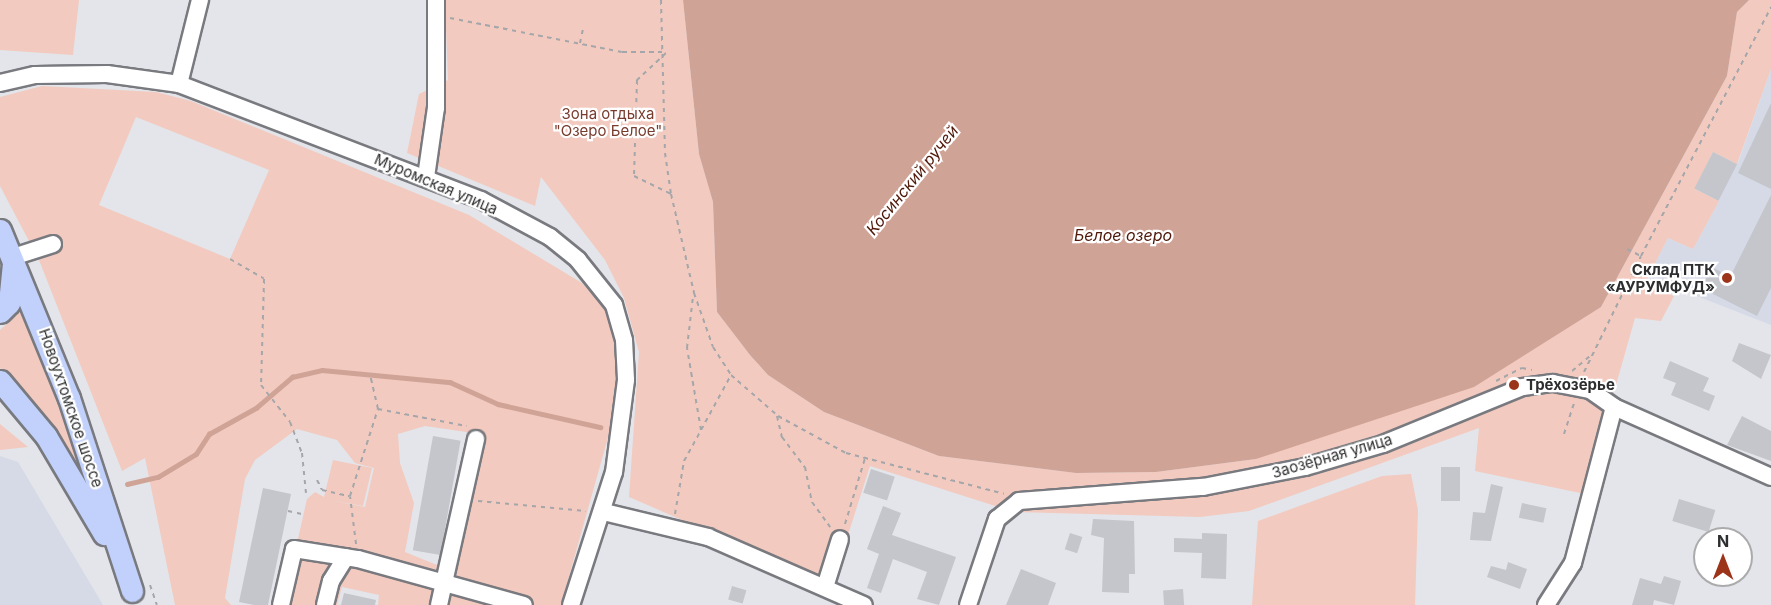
<!DOCTYPE html>
<html>
<head>
<meta charset="utf-8">
<style>
  body { margin:0 }
  #map { position:relative; width:1771px; height:605px; overflow:hidden; background:#e3e5ea; font-family:Inter,sans-serif }
  div>[style] { position:absolute }
  [style*='--x'] { left:calc(var(--x)*1px); top:calc(var(--y)*1px); width:calc(var(--w)*1px); rotate:calc(var(--a)*1deg) }
  .built>* { inset:0; background:#d5dae6 }
  .green>* { inset:0; background:#f2cabf }
  .water>* { inset:0; background:#d0a397 }
  .stream>* { height:4.5px; margin:-2.25px; padding:0 2.25px; transform-origin:2.25px; border-radius:2.25px; background:#d0a397 }
  .building>* { inset:0; background:#c4c6cb; transform-origin:0 0 }
  .path>* { height:2px; margin-top:-1px; transform-origin:0; background:repeating-linear-gradient(90deg,#a5a6aa 0 4.5px,transparent 0 9px) }
  .roads { filter:drop-shadow(2px 0 #797a7f) drop-shadow(-2px 0 #797a7f) drop-shadow(0 2px #797a7f) drop-shadow(0 -2px #797a7f) }
  .minor>* { height:16px; margin:-8px; padding:0 8px; transform-origin:8px; border-radius:8px; background:#fff }
  .major>* { height:21px; margin:-10.5px; padding:0 10.5px; transform-origin:10.5px; border-radius:10.5px; background:#c2d1fb }
  .dots>* { width:16px; height:16px; translate:-50% -50%; box-sizing:border-box; border:3px solid #fff; border-radius:50% }
  span { translate:-50% -50%; white-space:nowrap; text-align:center; line-height:1.15; -webkit-text-stroke:4.5px #fff; paint-order:stroke }
  .park-label { font-size:15px; color:#783c2e }
  .street-label { font-size:15px; color:#2d2e2f }
  .poi-label { font-size:15px; color:#2d2e2f; font-weight:700 }
  .right { translate:-100% -50%; text-align:right }
  .left { translate:0 -50%; text-align:left }
  .water-label { font-size:16px; color:#4f180a; font-style:italic }
  .north { position:absolute; left:1693px; top:527px; width:60px; height:60px; box-sizing:border-box; background:#fff; border:2px solid #ababac; border-radius:50%; rotate:0deg; font-size:16px; font-weight:700; line-height:24px; text-align:center; color:#2d2e2f }
  .north::after { content:''; display:block; margin:auto; width:21px; height:27px; background:#9c3419; clip-path:polygon(50% 0,100% 100%,50% 72%,0 100%) }
</style>
</head>
<body>
<div id="map">
  <div class="built">
    <div style="clip-path:polygon(1771px 69px,1771px 325px,1648px 277px,1668px 238px,1693px 249px,1719px 201px,1695px 189px,1713px 152px,1738px 163px)"></div>
    <div style="clip-path:polygon(0 456px,18px 462px,103px 605px,0 605px)"></div>
  </div>
  <div class="green">
    <div style="clip-path:polygon(0 0,79px 0,73px 55px,0 50px)"></div>
    <div style="clip-path:polygon(445px 0,683px 0,699px 154px,713px 202px,717px 312px,750px 355px,768px 375px,824px 412px,939px 456px,1076px 473px,1156px 472px,1256px 459px,1601px 307px,1727px 76px,1737px 12px,1749px 0,1771px 0,1771px 69px,1737px 164px,1713px 152px,1695px 189px,1719px 201px,1693px 249px,1668px 238px,1648px 277px,1647px 282px,1674px 296px,1661px 321px,1635px 318px,1585px 494px,1475px 471px,1479px 428px,1249px 511px,1200px 517px,1014px 512px,870px 466px,832px 585px,629px 497px,639px 352px,624px 298px,605px 260px,541px 177px,535px 206px,407px 153px,419px 94px,448px 80px)"></div>
    <div style="clip-path:polygon(evenodd,42px 86px,156px 92px,191px 101px,469px 215px,582px 283px,613px 317px,619px 362px,616px 409px,561px 605px,378px 605px,379px 595px,342px 587px,337px 605px,283px 605px,307px 499px,315px 492px,324px 497px,333px 460px,372px 468px,363px 506px,329px 500px,365px 507px,374px 468px,355px 463px,337px 440px,297px 429px,255px 460px,245px 479px,225px 598px,231px 605px,175px 605px,145px 458px,122px 471px,39px 260px,0 186px,0 97px,42px 86px,136px 117px,269px 170px,230px 259px,99px 205px,136px 117px,42px 86px,425px 426px,480px 434px,454px 572px,405px 552px,414px 503px,400px 463px,398px 434px,425px 426px)"></div>
    <div style="clip-path:polygon(21px 298px,78px 462px,0 368px,0 330px,16px 316px)"></div>
    <div style="clip-path:polygon(0 424px,28px 447px,0 450px)"></div>
    <div style="clip-path:polygon(1411px 474px,1418px 510px,1415px 605px,1252px 605px,1258px 521px,1382px 476px)"></div>
  </div>
  <div class="water">
    <div style="clip-path:polygon(683px 0,1749px 0,1737px 12px,1727px 76px,1601px 307px,1474px 387px,1256px 459px,1156px 472px,1076px 473px,939px 456px,824px 412px,768px 375px,750px 355px,717px 312px,713px 202px,699px 154px)"></div>
  </div>
  <div class="stream">
    <div style="--x:127;--y:484;--w:32;--a:-13"></div>
    <div style="--x:158;--y:477;--w:44;--a:-31.2"></div>
    <div style="--x:196;--y:454;--w:24;--a:-57"></div>
    <div style="--x:209;--y:434;--w:54;--a:-29"></div>
    <div style="--x:256;--y:408;--w:48;--a:-40.7"></div>
    <div style="--x:292;--y:377;--w:31;--a:-13"></div>
    <div style="--x:322;--y:370;--w:129;--a:5.4"></div>
    <div style="--x:450;--y:382;--w:53;--a:24.6"></div>
    <div style="--x:498;--y:404;--w:105;--a:12.7"></div>
  </div>
  <div class="building">
    <div style="clip-path:polygon(1771px 103px,1771px 189px,1738px 173px)"></div>
    <div style="left:1713px;top:152px;width:27px;height:41px;rotate:27deg"></div>
    <div style="clip-path:polygon(1771px 195px,1771px 288px,1757px 316px,1701px 288px,1712px 267px,1730px 277px)"></div>
    <div style="clip-path:polygon(1739px 343px,1771px 355px,1761px 379px,1732px 361px)"></div>
    <div style="clip-path:polygon(1670px 361px,1709px 378px,1703px 391px,1715px 396px,1709px 411px,1671px 395px,1676px 383px,1663px 378px)"></div>
    <div style="clip-path:polygon(1742px 416px,1771px 431px,1771px 461px,1727px 445px)"></div>
    <div style="left:433px;top:436px;width:28px;height:116px;rotate:10deg"></div>
    <div style="left:1441px;top:467px;width:19px;height:34px"></div>
    <div style="left:871px;top:469px;width:25px;height:25px;rotate:18deg"></div>
    <div style="clip-path:polygon(1491px 484px,1503px 487px,1491px 541px,1470px 540px,1473px 512px,1485px 513px)"></div>
    <div style="clip-path:polygon(263px 488px,291px 494px,268px 605px,254px 605px,239px 602px)"></div>
    <div style="left:1679px;top:499px;width:38px;height:23px;rotate:17deg"></div>
    <div style="left:1522px;top:503px;width:25px;height:15px;rotate:12deg"></div>
    <div style="clip-path:polygon(883px 506px,901px 513px,892px 535px,956px 557px,939px 605px,917px 599px,927px 572px,893px 559px,881px 593px,867px 588px,879px 554px,867px 549px)"></div>
    <div style="clip-path:polygon(1093px 519px,1134px 521px,1135px 574px,1129px 574px,1129px 593px,1102px 592px,1104px 538px,1091px 535px)"></div>
    <div style="left:1070px;top:533px;width:13px;height:17px;rotate:18deg"></div>
    <div style="clip-path:polygon(1202px 533px,1227px 534px,1226px 579px,1201px 578px,1202px 553px,1174px 552px,1174px 538px,1202px 539px)"></div>
    <div style="clip-path:polygon(1508px 562px,1527px 569px,1520px 589px,1487px 577px,1491px 566px,1506px 570px)"></div>
    <div style="clip-path:polygon(1021px 569px,1056px 583px,1048px 605px,1006px 605px)"></div>
    <div style="clip-path:polygon(1664px 576px,1681px 581px,1674px 605px,1654px 600px,1653px 605px,1632px 605px,1640px 578px,1661px 584px)"></div>
    <div style="left:732px;top:586px;width:15px;height:14px;rotate:16deg"></div>
    <div style="left:1183px;top:589px;width:16px;height:20px;rotate:86deg"></div>
    <div style="clip-path:polygon(344px 593px,376px 600px,375px 605px,341px 605px)"></div>
  </div>
  <div class="path">
    <div style="--x:661;--y:0;--w:153;--a:88.5"></div>
    <div style="--x:665;--y:153;--w:41;--a:81.7"></div>
    <div style="--x:671;--y:194;--w:102;--a:76.9"></div>
    <div style="--x:694;--y:293;--w:57;--a:70.6"></div>
    <div style="--x:713;--y:347;--w:33;--a:57"></div>
    <div style="--x:731;--y:375;--w:62;--a:41.1"></div>
    <div style="--x:778;--y:416;--w:77;--a:28.6"></div>
    <div style="--x:846;--y:453;--w:163;--a:14.5"></div>
    <div style="--x:450;--y:18;--w:175;--a:11.2"></div>
    <div style="--x:622;--y:52;--w:44;--a:0"></div>
    <div style="--x:580;--y:43;--w:14;--a:-78"></div>
    <div style="--x:666;--y:53;--w:40;--a:137"></div>
    <div style="--x:637;--y:80;--w:96;--a:91.8"></div>
    <div style="--x:634;--y:176;--w:41;--a:25.9"></div>
    <div style="--x:1627;--y:249;--w:16;--a:27"></div>
    <div style="--x:1641;--y:256;--w:281;--a:-62.4"></div>
    <div style="--x:230;--y:259;--w:39;--a:30"></div>
    <div style="--x:264;--y:279;--w:106;--a:91.6"></div>
    <div style="--x:261;--y:385;--w:47;--a:51.9"></div>
    <div style="--x:290;--y:422;--w:33;--a:69"></div>
    <div style="--x:302;--y:453;--w:40;--a:84.3"></div>
    <div style="--x:1572;--y:371;--w:25;--a:-40"></div>
    <div style="--x:1584;--y:372;--w:129;--a:-63.8"></div>
    <div style="--x:1496;--y:381;--w:29;--a:-27"></div>
    <div style="--x:1522;--y:368;--w:10;--a:11"></div>
    <div style="--x:378;--y:409;--w:90;--a:10.9"></div>
    <div style="--x:777;--y:416;--w:22;--a:77"></div>
    <div style="--x:782;--y:437;--w:38;--a:53"></div>
    <div style="--x:805;--y:467;--w:36;--a:79"></div>
    <div style="--x:812;--y:502;--w:31;--a:54"></div>
    <div style="--x:701;--y:430;--w:63;--a:-61.4"></div>
    <div style="--x:1564;--y:434;--w:33;--a:-72"></div>
    <div style="--x:317;--y:480;--w:11;--a:63"></div>
    <div style="--x:322;--y:490;--w:28;--a:13"></div>
    <div style="--x:478;--y:501;--w:108;--a:5.3"></div>
    <div style="--x:288;--y:511;--w:14;--a:12"></div>
    <div style="--x:675;--y:514;--w:54;--a:-80.4"></div>
    <div style="--x:684;--y:461;--w:35;--a:-61"></div>
    <div style="--x:701;--y:430;--w:83;--a:-99.7"></div>
    <div style="--x:687;--y:348;--w:52;--a:-83.4"></div>
    <div style="--x:845;--y:524;--w:69;--a:-73.1"></div>
    <div style="--x:356;--y:544;--w:48;--a:-97.1"></div>
    <div style="--x:350;--y:496;--w:91;--a:-72.2"></div>
    <div style="--x:378;--y:409;--w:36;--a:-103"></div>
    <div style="--x:150;--y:585;--w:21;--a:71"></div>
  </div>
  <div class="roads">
    <div class="minor">
      <div style="--x:0;--y:83;--w:36;--a:-13"></div>
      <div style="--x:35;--y:75;--w:72;--a:-0.8"></div>
      <div style="--x:107;--y:74;--w:73;--a:7.9"></div>
      <div style="--x:179;--y:84;--w:324;--a:21"></div>
      <div style="--x:481;--y:200;--w:78;--a:28.2"></div>
      <div style="--x:550;--y:237;--w:36;--a:39"></div>
      <div style="--x:578;--y:260;--w:58;--a:51.3"></div>
      <div style="--x:614;--y:305;--w:36;--a:74"></div>
      <div style="--x:624;--y:340;--w:40;--a:87.1"></div>
      <div style="--x:626;--y:380;--w:93;--a:97.4"></div>
      <div style="--x:614;--y:472;--w:140;--a:107.9"></div>
      <div style="--x:179;--y:84;--w:87;--a:-76"></div>
      <div style="--x:426;--y:177;--w:70;--a:-81.8"></div>
      <div style="--x:436;--y:108;--w:108;--a:-90"></div>
      <div style="--x:13;--y:257;--w:42;--a:-18"></div>
      <div style="--x:604;--y:512;--w:107;--a:13.5"></div>
      <div style="--x:708;--y:537;--w:170;--a:23.6"></div>
      <div style="--x:825;--y:587;--w:50;--a:-72.6"></div>
      <div style="--x:281;--y:605;--w:57;--a:-76.9"></div>
      <div style="--x:294;--y:549;--w:65;--a:8.9"></div>
      <div style="--x:358;--y:559;--w:172;--a:15.5"></div>
      <div style="--x:325;--y:605;--w:25;--a:-76"></div>
      <div style="--x:331;--y:581;--w:28;--a:-58"></div>
      <div style="--x:439;--y:605;--w:170;--a:-77.4"></div>
      <div style="--x:968;--y:605;--w:91;--a:-71.4"></div>
      <div style="--x:997;--y:519;--w:28;--a:-39"></div>
      <div style="--x:1019;--y:501;--w:185;--a:-4.4"></div>
      <div style="--x:1203;--y:487;--w:104;--a:-11.1"></div>
      <div style="--x:1305;--y:467;--w:81;--a:-16.4"></div>
      <div style="--x:1383;--y:444;--w:151;--a:-22.2"></div>
      <div style="--x:1523;--y:387;--w:30;--a:-8"></div>
      <div style="--x:1553;--y:383;--w:38;--a:11"></div>
      <div style="--x:1590;--y:390;--w:29;--a:35"></div>
      <div style="--x:1614;--y:407;--w:172;--a:24"></div>
      <div style="--x:1546;--y:605;--w:50;--a:-57.3"></div>
      <div style="--x:1573;--y:563;--w:161;--a:-75.3"></div>
    </div>
    <div class="major">
      <div style="--x:0;--y:230;--w:182;--a:67.7"></div>
      <div style="--x:69;--y:398;--w:203;--a:71.9"></div>
      <div style="--x:0;--y:312;--w:13;--a:-45"></div>
      <div style="--x:9;--y:303;--w:40;--a:-84.3"></div>
      <div style="--x:0;--y:381;--w:72;--a:50.1"></div>
      <div style="--x:46;--y:436;--w:114;--a:59.4"></div>
    </div>
  </div>
  <div class="dots">
    <div style="left:1727px;top:278px;background:#9c3419"></div>
    <div style="left:1514px;top:385px;background:#9c3419"></div>
  </div>
  <div class="park-label">
    <span style="left:608px;top:122px">Зона отдыха<br>"Озеро Белое"</span>
  </div>
  <div class="street-label">
    <span style="left:436px;top:184px;rotate:23deg">Муромская улица</span>
    <span style="left:71px;top:408px;rotate:71deg">Новоухтомское шоссе</span>
    <span style="left:1332px;top:456px;rotate:-16deg">Заозёрная улица</span>
  </div>
  <div class="poi-label">
    <span class="right" style="left:1715px;top:278px">Склад ПТК<br>«АУРУМФУД»</span>
    <span class="left" style="left:1526px;top:385px">Трёхозёрье</span>
  </div>
  <div class="water-label">
    <span style="left:912px;top:180px;rotate:-51deg">Косинский ручей</span>
    <span style="left:1123px;top:235px">Белое озеро</span>
  </div>
  <div class="north">N</div>
</div>
</body>
</html>
